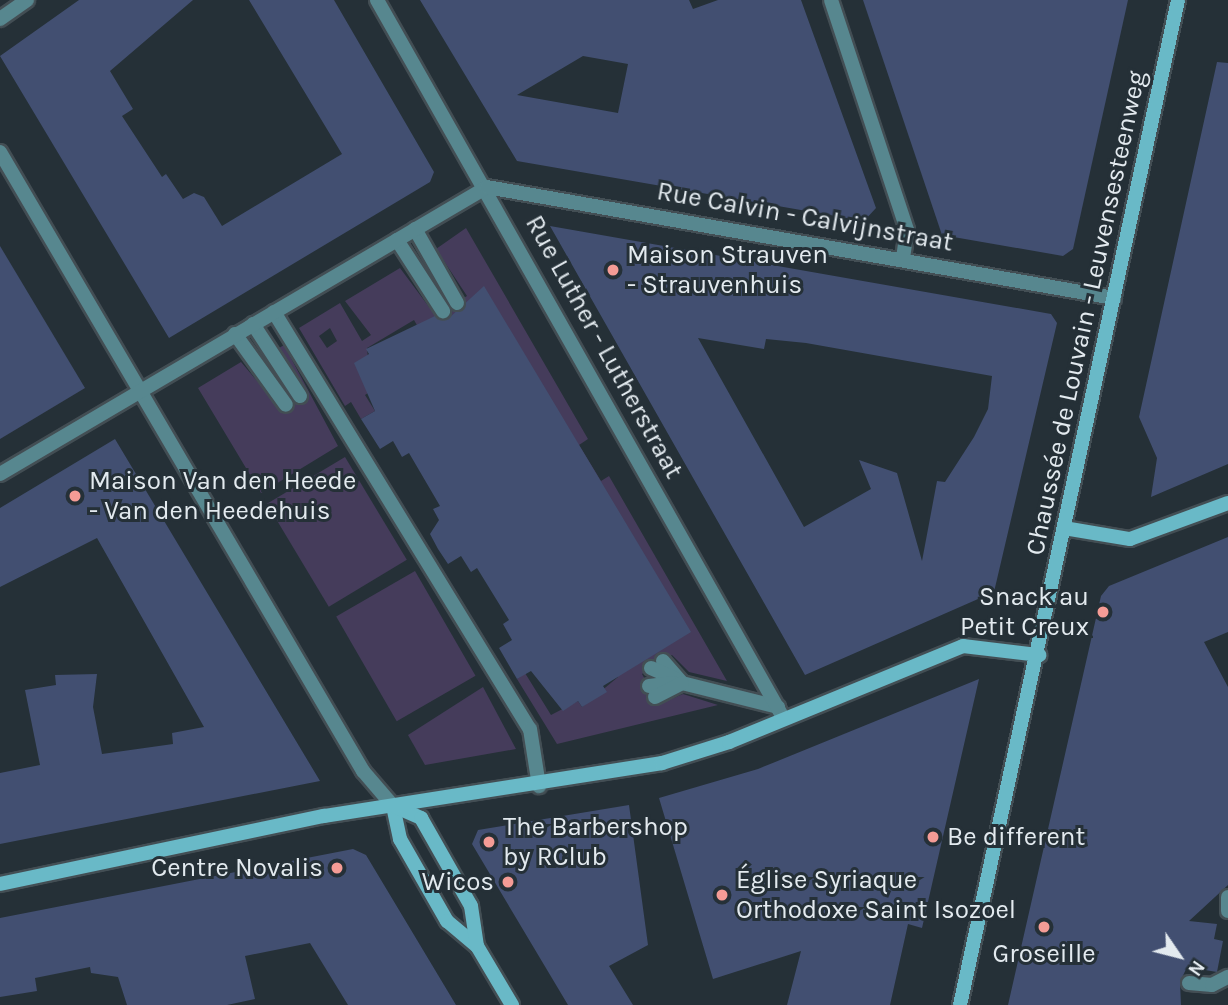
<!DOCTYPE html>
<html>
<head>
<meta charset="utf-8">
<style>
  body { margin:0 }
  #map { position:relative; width:1228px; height:1005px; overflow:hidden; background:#253037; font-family:Karla,sans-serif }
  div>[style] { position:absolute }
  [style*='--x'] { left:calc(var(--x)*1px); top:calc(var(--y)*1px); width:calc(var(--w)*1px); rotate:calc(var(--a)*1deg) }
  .green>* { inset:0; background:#453c5b; transform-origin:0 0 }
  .building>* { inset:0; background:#424f71 }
  .roads { filter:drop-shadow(2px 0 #434e54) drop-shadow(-2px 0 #434e54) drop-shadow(0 2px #434e54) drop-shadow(0 -2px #434e54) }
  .lane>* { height:14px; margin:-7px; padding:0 7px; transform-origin:7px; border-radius:7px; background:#57878f }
  .street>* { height:14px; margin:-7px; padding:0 7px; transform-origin:7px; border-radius:7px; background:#57878f }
  .secondary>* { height:14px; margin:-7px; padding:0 7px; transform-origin:7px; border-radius:7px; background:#69b9c7 }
  .dots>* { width:19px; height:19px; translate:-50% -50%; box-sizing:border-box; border:4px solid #253037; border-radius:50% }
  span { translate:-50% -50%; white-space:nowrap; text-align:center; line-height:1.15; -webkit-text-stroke:6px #253037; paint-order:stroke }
  .street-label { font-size:26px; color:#e3eaef }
  .poi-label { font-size:26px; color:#e3eaef }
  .left { translate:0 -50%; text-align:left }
  .right { translate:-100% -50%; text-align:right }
  .north { position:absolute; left:1144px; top:921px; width:70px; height:70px; -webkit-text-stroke:5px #253037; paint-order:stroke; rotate:125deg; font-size:19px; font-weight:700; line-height:28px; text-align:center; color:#e3eaef }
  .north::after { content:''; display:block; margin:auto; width:24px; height:32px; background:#e3eaef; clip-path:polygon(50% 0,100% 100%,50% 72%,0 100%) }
</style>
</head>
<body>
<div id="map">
  <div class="green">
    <div style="clip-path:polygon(evenodd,466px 228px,588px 439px,579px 445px,601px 481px,609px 476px,727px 681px,689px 672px,672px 655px,642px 674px,659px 704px,683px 694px,718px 705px,557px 744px,517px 679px,525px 673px,551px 715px,578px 701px,582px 707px,618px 677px,414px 320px,367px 348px,371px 391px,365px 395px,375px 411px,361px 419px,351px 402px,345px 406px,299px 328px,340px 303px,362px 341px,371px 335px,345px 301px,400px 268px,435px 315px,467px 296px,436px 249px,466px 228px,330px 328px,337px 341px,327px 348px,319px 336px,330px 328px)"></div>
    <div style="clip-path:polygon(284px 345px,338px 446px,261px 493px,198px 388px,241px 362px,280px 408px,306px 393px,279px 348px)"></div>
    <div style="left:345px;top:457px;width:120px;height:91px;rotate:59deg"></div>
    <div style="left:415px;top:571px;width:121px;height:91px;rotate:60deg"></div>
    <div style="clip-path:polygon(483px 687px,516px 749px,425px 765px,408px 735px)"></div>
  </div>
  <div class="building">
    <div style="clip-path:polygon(79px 0,193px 0,110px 71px,133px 109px,122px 116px,162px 177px,166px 174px,183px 199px,194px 193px,204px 197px,222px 226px,342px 154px,249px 0,334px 0,434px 172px,430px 182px,169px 338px,0 56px)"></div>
    <div style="clip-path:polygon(evenodd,420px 0,689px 0,693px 9px,718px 0,801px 0,876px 208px,864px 221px,517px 161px,420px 0,583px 56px,628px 64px,618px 113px,517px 95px,583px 56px)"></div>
    <div style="clip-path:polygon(863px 0,1128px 0,1073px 249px,1063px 256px,942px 235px)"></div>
    <div style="clip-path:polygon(1217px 62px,1228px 63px,1228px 464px,1151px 497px,1157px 458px,1139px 417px)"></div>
    <div style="clip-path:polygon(evenodd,550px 226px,1051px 314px,1057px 323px,994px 592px,805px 675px,550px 226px,698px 338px,764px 349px,766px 339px,806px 343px,992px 376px,988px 409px,974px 437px,945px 482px,937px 481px,922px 561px,897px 473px,859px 460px,871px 489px,804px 527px,698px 338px)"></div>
    <div style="clip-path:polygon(0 246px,85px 388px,0 439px)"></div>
    <div style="clip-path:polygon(484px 286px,691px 632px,603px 686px,607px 692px,582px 707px,578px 701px,563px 711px,531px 671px,517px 679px,499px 648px,512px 640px,503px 624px,509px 620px,477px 568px,471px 572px,461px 556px,448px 564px,438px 549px,430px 534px,439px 520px,433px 509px,440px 506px,409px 453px,402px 457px,393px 441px,380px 449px,361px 419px,375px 411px,354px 363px,369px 354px,366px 349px,435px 316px,448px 319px)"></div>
    <div style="clip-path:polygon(115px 439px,320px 781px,0 844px,0 773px,40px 765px,25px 690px,56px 685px,55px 675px,97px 674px,93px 707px,102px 754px,173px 744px,172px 733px,204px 727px,97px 538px,0 587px,0 508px)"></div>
    <div style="clip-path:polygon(1228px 537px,1228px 632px,1204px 642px,1228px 687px,1228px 885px,1189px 921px,1217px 924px,1214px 939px,1223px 941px,1217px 972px,1187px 967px,1180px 982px,1181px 1005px,1008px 1005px,1101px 596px,1109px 586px)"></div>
    <div style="clip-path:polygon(979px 679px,922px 928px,908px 924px,890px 1005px,787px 1005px,801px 951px,713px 979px,659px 798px,758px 769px)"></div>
    <div style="clip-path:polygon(629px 805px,648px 945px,609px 966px,633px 1005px,568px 1005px,472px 844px,478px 830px)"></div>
    <div style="clip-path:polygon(353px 849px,366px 855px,456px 1005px,348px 1005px,310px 943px,245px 956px,255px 999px,227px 1005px,127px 1005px,118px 977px,91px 973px,90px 967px,35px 978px,37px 991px,0 997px,0 918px)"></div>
  </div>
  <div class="roads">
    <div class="lane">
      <div style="--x:415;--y:229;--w:85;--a:60.4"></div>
      <div style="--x:397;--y:240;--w:85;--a:57.1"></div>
      <div style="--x:274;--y:312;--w:489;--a:58.5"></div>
      <div style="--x:530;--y:729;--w:58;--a:81"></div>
      <div style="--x:253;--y:324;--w:86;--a:56.9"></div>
      <div style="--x:235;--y:334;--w:87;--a:54.3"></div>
      <div style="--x:663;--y:661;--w:29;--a:49"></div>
      <div style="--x:682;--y:683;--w:99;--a:14"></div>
      <div style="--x:651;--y:668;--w:30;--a:24"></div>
      <div style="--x:649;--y:686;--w:25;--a:-7"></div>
      <div style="--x:655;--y:697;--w:30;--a:-27"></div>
      <div style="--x:1228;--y:897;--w:14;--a:90"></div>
      <div style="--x:1189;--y:983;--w:23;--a:5"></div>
      <div style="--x:1212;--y:985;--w:18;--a:-27"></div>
    </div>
    <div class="street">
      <div style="--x:377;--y:0;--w:826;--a:60.49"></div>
      <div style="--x:831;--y:0;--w:242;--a:71.7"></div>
      <div style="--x:907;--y:230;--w:27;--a:98"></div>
      <div style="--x:0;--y:19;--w:33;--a:-35"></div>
      <div style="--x:0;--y:152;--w:718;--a:59.61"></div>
      <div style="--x:363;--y:771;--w:46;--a:49.4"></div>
      <div style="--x:0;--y:474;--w:565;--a:-30.51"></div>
      <div style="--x:487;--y:187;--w:637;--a:10.04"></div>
    </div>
    <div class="secondary">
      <div style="--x:1064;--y:528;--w:67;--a:9.5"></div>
      <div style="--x:1130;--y:539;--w:104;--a:-20.2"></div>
      <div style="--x:393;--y:806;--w:34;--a:78"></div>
      <div style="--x:400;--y:839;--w:95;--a:60.2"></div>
      <div style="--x:447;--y:921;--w:39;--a:40"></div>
      <div style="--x:477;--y:946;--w:69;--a:59.3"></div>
      <div style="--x:394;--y:806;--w:30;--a:24"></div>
      <div style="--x:421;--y:818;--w:101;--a:60.4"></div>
      <div style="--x:471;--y:906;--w:40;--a:81.5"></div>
      <div style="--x:0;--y:884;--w:331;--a:-11.9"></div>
      <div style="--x:324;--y:816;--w:342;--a:-8.9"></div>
      <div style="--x:662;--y:763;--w:70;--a:-17.4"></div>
      <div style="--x:729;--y:742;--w:253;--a:-22.3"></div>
      <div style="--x:963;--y:646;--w:77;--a:6.8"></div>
      <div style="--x:960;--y:1005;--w:1028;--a:-77.76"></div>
    </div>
  </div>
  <div class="dots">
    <div style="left:613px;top:270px;background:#f59c96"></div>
    <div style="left:75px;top:496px;background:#f59c96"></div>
    <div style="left:1103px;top:612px;background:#f59c96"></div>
    <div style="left:933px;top:837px;background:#f59c96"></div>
    <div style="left:489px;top:842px;background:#f59c96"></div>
    <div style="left:337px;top:868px;background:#f59c96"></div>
    <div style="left:508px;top:882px;background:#f59c96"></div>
    <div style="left:722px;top:895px;background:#f59c96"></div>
    <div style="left:1044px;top:927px;background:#f59c96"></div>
  </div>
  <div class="street-label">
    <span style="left:805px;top:217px;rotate:10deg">Rue Calvin - Calvijnstraat</span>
    <span style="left:1086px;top:313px;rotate:-78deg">Chaussée de Louvain - Leuvensesteenweg</span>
    <span style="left:604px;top:347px;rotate:61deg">Rue Luther - Lutherstraat</span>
  </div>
  <div class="poi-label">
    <span class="left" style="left:627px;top:270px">Maison Strauven<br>- Strauvenhuis</span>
    <span class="left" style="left:89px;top:496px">Maison Van den Heede<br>- Van den Heedehuis</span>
    <span class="right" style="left:1089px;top:612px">Snack au<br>Petit Creux</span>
    <span class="left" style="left:503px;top:842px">The Barbershop<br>by RClub</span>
    <span class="left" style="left:947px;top:837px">Be different</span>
    <span class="right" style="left:323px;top:868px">Centre Novalis</span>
    <span class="left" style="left:736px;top:895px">Église Syriaque<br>Orthodoxe Saint Isozoel</span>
    <span class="right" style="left:494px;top:882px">Wicos</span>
    <span style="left:1044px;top:954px">Groseille</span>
  </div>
  <div class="north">N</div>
</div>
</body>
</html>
